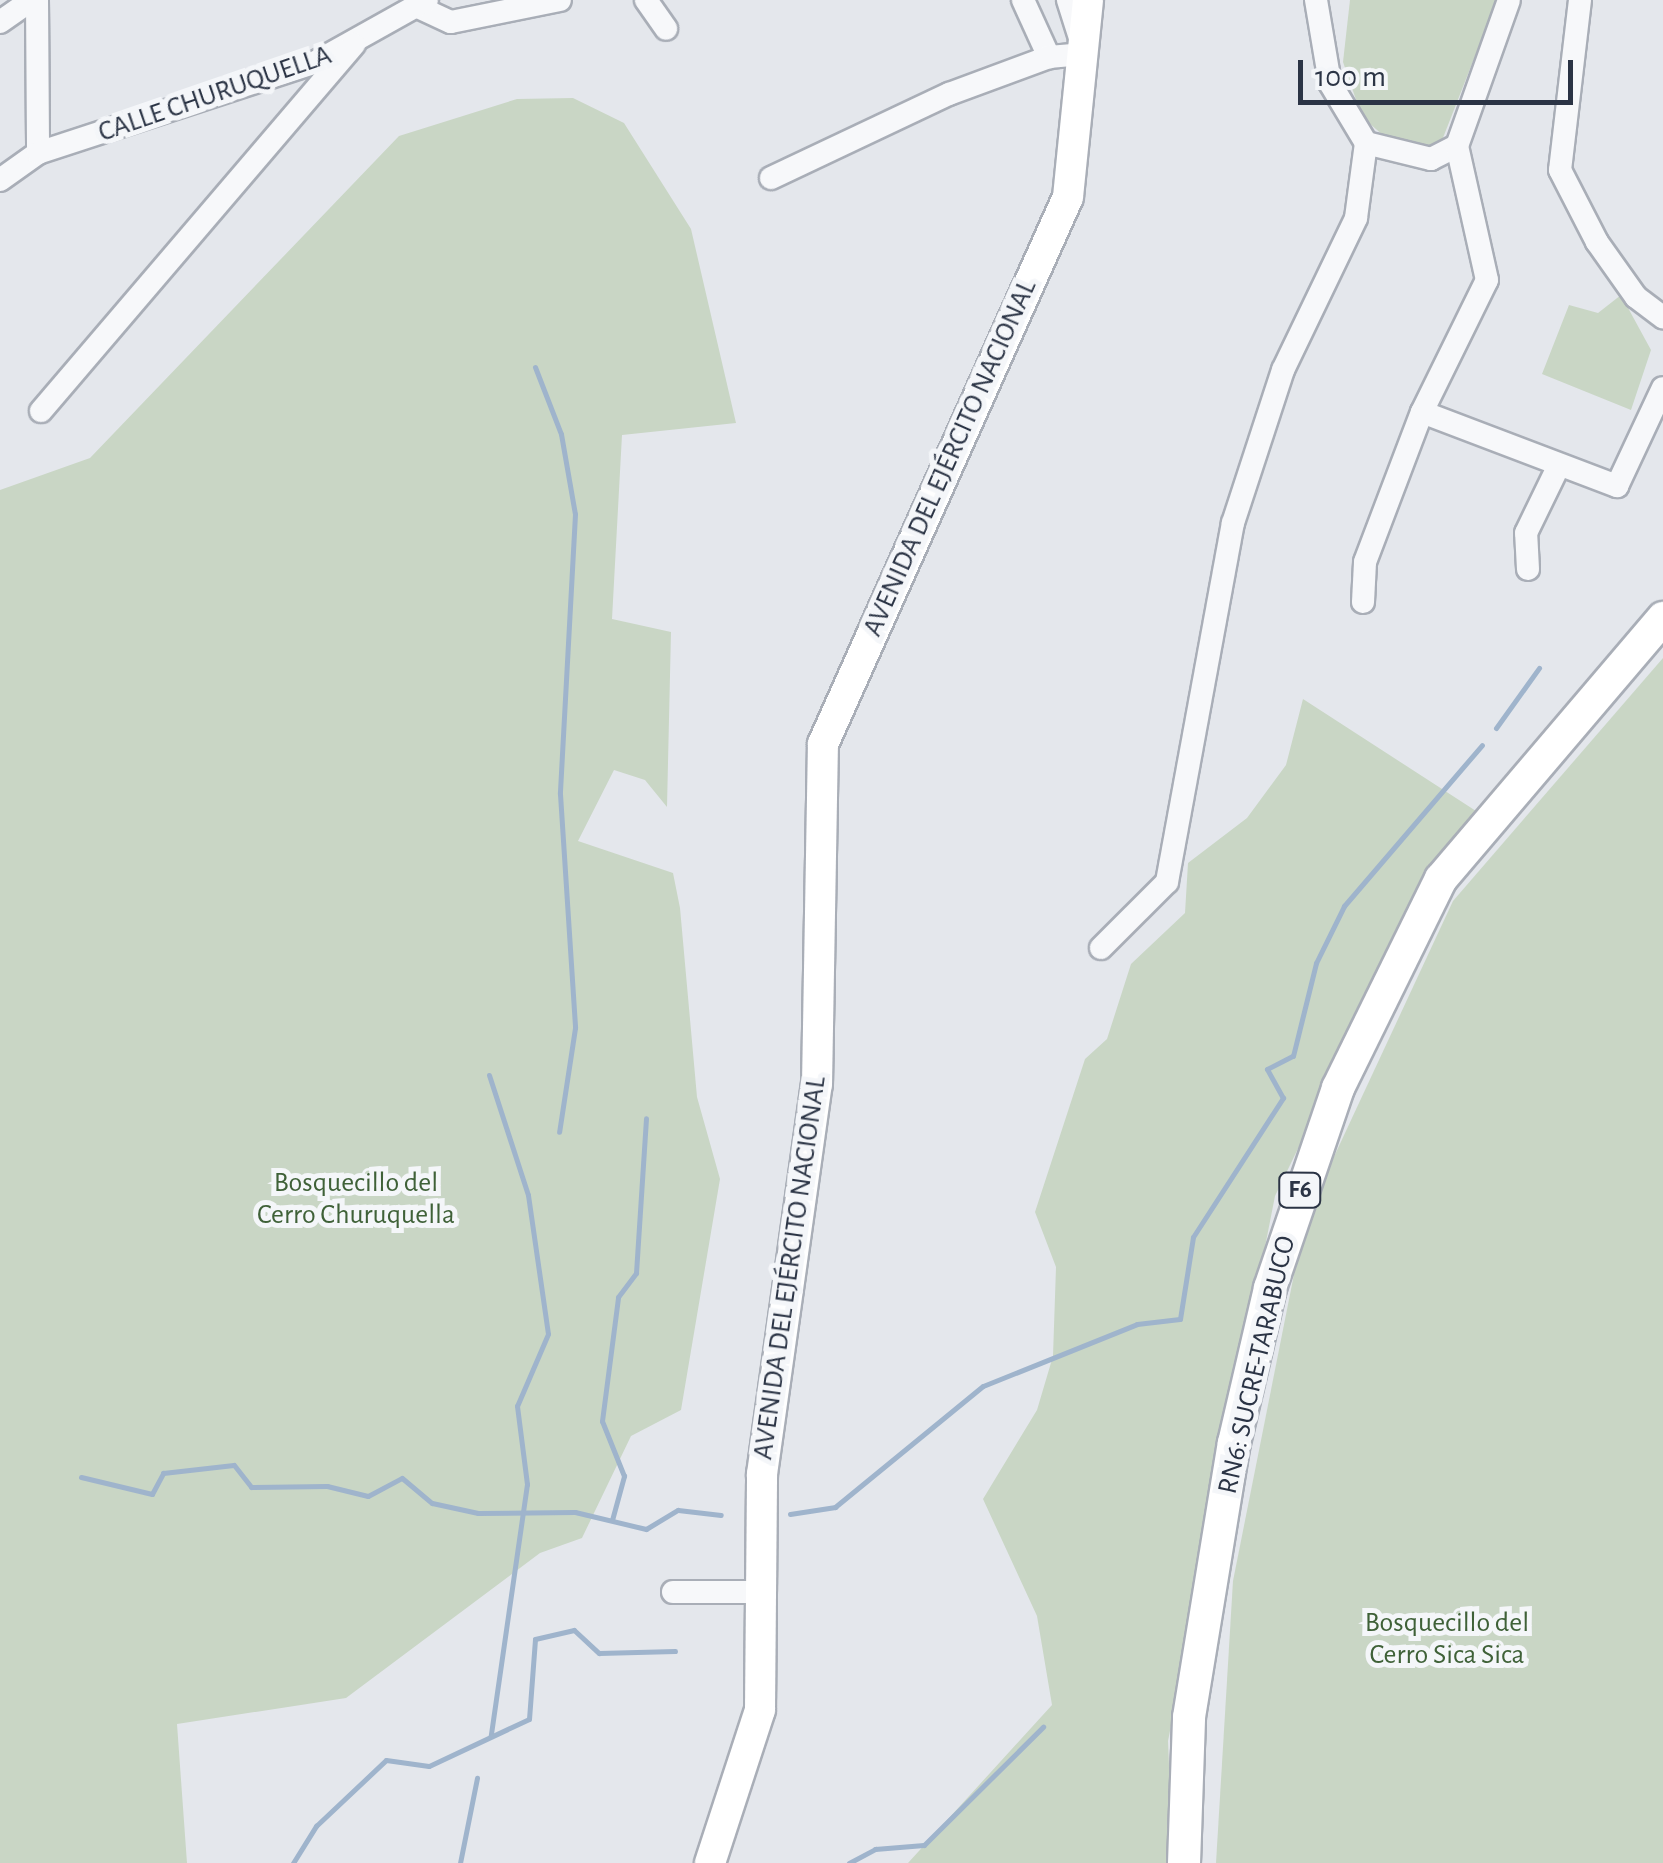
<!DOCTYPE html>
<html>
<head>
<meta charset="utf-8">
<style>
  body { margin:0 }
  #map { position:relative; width:1663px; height:1863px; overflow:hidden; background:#e4e7ec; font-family:"Alegreya Sans",sans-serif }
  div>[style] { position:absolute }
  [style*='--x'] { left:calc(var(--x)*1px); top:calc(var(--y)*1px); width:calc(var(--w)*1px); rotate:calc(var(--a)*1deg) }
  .green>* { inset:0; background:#c9d6c5 }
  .stream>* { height:5px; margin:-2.5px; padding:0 2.5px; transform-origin:2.5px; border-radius:2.5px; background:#9fb4cc }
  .roads { filter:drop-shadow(2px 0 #a9aeb7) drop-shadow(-2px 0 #a9aeb7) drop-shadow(0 2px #a9aeb7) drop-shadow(0 -2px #a9aeb7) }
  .minor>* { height:22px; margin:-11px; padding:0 11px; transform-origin:11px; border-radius:11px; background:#f7f8fa }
  .major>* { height:30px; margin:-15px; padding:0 15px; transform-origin:15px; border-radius:15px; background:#fff }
  .highway>* { height:32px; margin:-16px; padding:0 16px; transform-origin:16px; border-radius:16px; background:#fff }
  span { translate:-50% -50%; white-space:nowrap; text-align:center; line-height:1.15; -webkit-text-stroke:10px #f4f6f9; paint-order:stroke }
  .shield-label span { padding:2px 8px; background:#f4f6f9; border:2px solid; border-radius:8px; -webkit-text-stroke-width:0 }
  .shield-label { font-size:25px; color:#2b3445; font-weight:700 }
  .street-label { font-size:28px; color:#2b3445 }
  .park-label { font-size:28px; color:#3f6138 }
  .scale { position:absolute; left:1298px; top:60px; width:275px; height:45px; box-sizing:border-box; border:5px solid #2b3445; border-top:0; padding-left:12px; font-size:30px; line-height:35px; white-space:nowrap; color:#2b3445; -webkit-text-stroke:8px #f4f6f9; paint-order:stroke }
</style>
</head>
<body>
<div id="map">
  <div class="green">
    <div style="clip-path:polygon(1350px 0,1497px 0,1439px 148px,1384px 136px,1362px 117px,1343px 62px)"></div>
    <div style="clip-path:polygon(573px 98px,624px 123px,691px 229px,736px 423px,622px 435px,612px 619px,671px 632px,667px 807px,645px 780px,614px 770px,578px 841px,673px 873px,680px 908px,697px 1097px,720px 1179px,681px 1410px,631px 1436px,582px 1538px,540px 1553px,346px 1698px,177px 1724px,187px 1863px,0 1863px,0 490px,90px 458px,399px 136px,517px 99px)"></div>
    <div style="clip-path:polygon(1621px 295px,1651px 350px,1631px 410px,1542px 374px,1569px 305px,1598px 313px)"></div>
    <div style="clip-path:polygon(1663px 658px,1663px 1863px,1216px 1863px,1233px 1581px,1305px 1219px,1453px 901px)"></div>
    <div style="clip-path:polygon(1303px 699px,1476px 811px,1424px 889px,1275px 1196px,1168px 1741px,1173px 1863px,908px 1863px,1052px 1705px,1037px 1616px,983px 1499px,1037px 1410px,1053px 1356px,1056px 1267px,1035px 1212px,1085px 1059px,1107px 1039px,1131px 964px,1185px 913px,1188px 863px,1247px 818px,1286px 765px)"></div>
  </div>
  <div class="stream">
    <div style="--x:535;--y:367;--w:72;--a:68.8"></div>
    <div style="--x:561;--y:434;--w:81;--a:80.1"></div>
    <div style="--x:575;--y:514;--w:280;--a:93.1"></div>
    <div style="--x:560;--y:794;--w:234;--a:86.3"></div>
    <div style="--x:575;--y:1028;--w:105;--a:98.7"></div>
    <div style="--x:1496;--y:728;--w:74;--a:-54.4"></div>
    <div style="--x:489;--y:1075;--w:126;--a:72"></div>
    <div style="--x:528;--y:1195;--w:140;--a:81.8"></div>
    <div style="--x:548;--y:1334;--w:78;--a:113.3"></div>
    <div style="--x:517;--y:1406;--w:79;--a:82.7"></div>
    <div style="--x:527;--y:1484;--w:254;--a:98.2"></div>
    <div style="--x:81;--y:1477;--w:73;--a:13.5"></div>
    <div style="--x:152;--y:1494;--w:24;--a:-62"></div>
    <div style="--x:163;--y:1473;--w:71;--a:-6.4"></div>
    <div style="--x:234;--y:1465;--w:28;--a:52"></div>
    <div style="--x:251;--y:1487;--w:76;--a:-0.8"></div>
    <div style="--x:327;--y:1486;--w:42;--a:13.7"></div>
    <div style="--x:368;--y:1496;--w:38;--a:-28"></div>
    <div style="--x:402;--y:1478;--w:39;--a:40"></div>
    <div style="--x:432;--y:1503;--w:47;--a:12.3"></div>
    <div style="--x:478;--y:1513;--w:97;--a:-0.6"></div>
    <div style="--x:575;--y:1512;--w:73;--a:13.5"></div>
    <div style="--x:646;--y:1529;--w:37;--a:-31"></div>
    <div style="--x:678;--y:1510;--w:43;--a:6.6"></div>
    <div style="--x:790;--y:1514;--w:46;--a:-8.8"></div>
    <div style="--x:835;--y:1507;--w:191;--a:-39.3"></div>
    <div style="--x:983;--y:1386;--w:166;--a:-21.9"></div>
    <div style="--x:1137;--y:1324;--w:43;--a:-6.6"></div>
    <div style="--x:1180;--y:1319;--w:83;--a:-81"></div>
    <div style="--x:1193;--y:1237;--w:166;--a:-57.1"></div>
    <div style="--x:1283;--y:1098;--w:33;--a:-119"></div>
    <div style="--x:1267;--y:1069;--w:29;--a:-27"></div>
    <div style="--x:1293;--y:1056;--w:96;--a:-76.1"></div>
    <div style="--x:1316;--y:963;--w:64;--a:-63.8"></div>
    <div style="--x:1344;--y:906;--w:212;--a:-49.4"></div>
    <div style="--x:612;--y:1520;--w:46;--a:-74.7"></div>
    <div style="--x:624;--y:1476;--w:59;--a:-111.8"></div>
    <div style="--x:602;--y:1421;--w:125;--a:-82.6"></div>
    <div style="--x:618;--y:1297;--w:30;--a:-53"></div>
    <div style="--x:636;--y:1273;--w:155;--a:-86.3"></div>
    <div style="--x:293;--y:1863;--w:44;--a:-58.1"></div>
    <div style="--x:316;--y:1826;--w:96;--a:-43.3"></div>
    <div style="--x:386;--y:1760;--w:43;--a:7.9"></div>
    <div style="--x:429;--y:1766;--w:110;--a:-25.2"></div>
    <div style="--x:529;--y:1719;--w:80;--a:-85.7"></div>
    <div style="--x:535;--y:1639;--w:40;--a:-13"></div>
    <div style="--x:574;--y:1630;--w:34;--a:43"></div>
    <div style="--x:599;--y:1653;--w:76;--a:-1.5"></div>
    <div style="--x:460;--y:1863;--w:87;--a:-78.7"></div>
    <div style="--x:849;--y:1863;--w:30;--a:-28"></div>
    <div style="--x:875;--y:1849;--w:49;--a:-4.7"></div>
    <div style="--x:924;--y:1845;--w:168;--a:-44.8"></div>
  </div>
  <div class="roads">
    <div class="minor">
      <div style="--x:37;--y:0;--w:153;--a:89.6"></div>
      <div style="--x:646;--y:0;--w:35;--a:55"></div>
      <div style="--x:1023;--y:0;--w:63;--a:65.5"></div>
      <div style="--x:1316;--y:0;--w:84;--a:80.4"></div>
      <div style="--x:1330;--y:83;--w:70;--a:59"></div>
      <div style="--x:1366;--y:143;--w:67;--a:13.8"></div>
      <div style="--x:1431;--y:159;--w:29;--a:-27"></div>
      <div style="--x:1580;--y:0;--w:171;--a:96.7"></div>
      <div style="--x:1560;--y:170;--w:81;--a:62.8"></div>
      <div style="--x:1597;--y:242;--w:67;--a:54.7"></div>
      <div style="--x:1636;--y:297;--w:34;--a:37"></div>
      <div style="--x:416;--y:6;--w:38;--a:25"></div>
      <div style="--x:451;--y:22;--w:111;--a:-11.4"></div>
      <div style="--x:0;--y:22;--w:38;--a:-35"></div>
      <div style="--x:771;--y:178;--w:197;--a:-25.3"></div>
      <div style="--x:949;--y:94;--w:107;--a:-20.3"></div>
      <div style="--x:1049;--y:57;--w:36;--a:-5"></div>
      <div style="--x:1085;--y:54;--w:57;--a:-107.5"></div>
      <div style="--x:0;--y:180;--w:47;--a:-35.4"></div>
      <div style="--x:38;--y:153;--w:293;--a:-18.1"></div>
      <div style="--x:316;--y:62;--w:127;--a:-29.2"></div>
      <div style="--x:41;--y:411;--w:482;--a:-49.5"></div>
      <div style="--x:1422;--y:412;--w:209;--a:20.8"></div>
      <div style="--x:1617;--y:486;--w:108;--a:-64.9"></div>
      <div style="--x:1528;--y:569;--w:36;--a:-93"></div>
      <div style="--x:1526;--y:533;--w:73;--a:-64.1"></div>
      <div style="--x:1363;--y:602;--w:40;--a:-87.1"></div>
      <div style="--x:1365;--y:562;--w:160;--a:-69.2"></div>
      <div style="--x:1422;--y:412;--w:147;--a:-63.8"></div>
      <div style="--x:1487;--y:280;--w:137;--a:-102.6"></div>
      <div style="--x:1457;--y:146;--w:155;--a:-70.4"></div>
      <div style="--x:1101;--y:948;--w:93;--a:-45"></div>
      <div style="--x:1167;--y:882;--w:365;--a:-79.6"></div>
      <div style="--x:1233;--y:523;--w:161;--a:-71.9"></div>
      <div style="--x:1283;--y:370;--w:169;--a:-64.3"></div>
      <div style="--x:1356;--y:218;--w:76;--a:-82.4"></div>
      <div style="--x:673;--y:1592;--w:84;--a:0"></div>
    </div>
    <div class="major">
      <div style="--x:710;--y:1863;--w:161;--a:-71.9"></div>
      <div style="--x:760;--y:1710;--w:236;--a:-89.5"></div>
      <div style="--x:762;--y:1474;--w:393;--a:-82"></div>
      <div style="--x:817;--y:1085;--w:341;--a:-89"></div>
      <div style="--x:823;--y:744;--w:599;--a:-65.87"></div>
      <div style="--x:1068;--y:197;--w:198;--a:-84.2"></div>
    </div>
    <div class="highway">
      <div style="--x:1184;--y:1863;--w:146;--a:-88"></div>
      <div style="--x:1189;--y:1717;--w:278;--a:-80.7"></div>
      <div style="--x:1234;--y:1443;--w:159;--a:-76.9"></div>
      <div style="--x:1270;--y:1288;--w:211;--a:-71.2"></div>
      <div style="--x:1338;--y:1088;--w:233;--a:-63.8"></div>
      <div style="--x:1441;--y:879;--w:343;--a:-49.6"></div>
    </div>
  </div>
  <div class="shield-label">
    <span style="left:1300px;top:1190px">F6</span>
  </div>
  <div class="street-label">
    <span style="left:215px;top:94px;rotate:-19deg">CALLE CHURUQUELLA</span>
    <span style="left:950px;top:458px;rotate:-66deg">AVENIDA DEL EJÉRCITO NACIONAL</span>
    <span style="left:790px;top:1268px;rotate:-82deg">AVENIDA DEL EJÉRCITO NACIONAL</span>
    <span style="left:1257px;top:1365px;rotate:-77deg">RN6: SUCRE-TARABUCO</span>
  </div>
  <div class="park-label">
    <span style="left:356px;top:1199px">Bosquecillo del<br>Cerro Churuquella</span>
    <span style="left:1447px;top:1639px">Bosquecillo del<br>Cerro Sica Sica</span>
  </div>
  <div class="scale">100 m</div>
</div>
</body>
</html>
